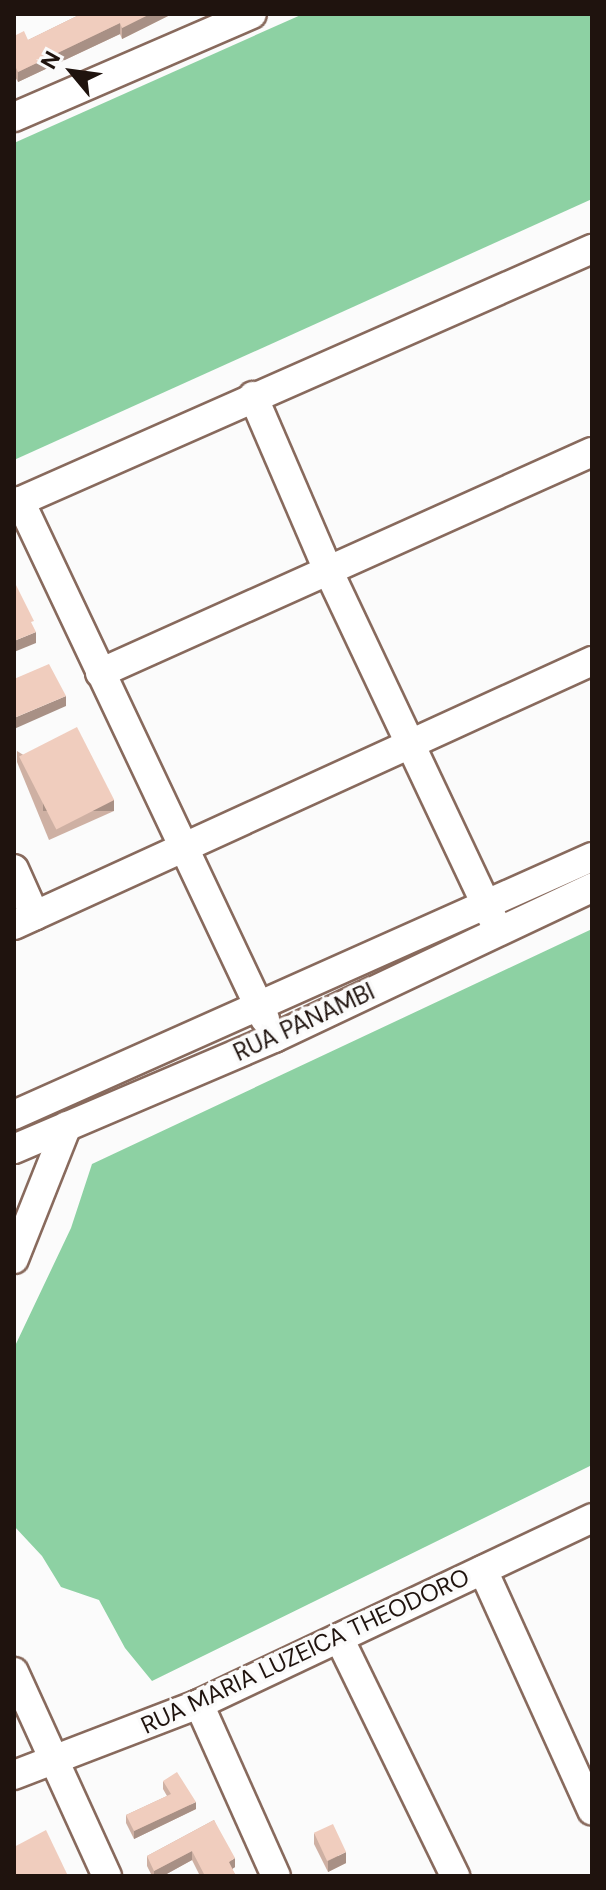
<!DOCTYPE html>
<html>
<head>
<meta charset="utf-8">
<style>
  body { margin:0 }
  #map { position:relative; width:606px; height:1890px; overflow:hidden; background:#fbfbfb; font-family:"DM Sans",sans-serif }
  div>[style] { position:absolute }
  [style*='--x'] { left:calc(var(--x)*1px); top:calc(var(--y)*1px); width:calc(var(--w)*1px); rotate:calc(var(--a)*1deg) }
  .forest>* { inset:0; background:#8dd1a3 }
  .roads { filter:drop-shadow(2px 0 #886a5d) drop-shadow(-2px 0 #886a5d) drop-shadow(0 2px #886a5d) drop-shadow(0 -2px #886a5d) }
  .minor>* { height:28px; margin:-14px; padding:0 14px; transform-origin:14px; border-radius:14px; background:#fff }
  .wall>* { inset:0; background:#ceb0a3 }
  .shaded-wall>* { inset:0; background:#a89085; transform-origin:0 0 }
  .building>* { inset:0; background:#f0cdbe; transform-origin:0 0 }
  span { translate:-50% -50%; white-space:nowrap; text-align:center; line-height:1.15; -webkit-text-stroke:7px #fbfbfb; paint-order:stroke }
  .street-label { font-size:24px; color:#1f130e }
  .frame { position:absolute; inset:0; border:16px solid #1f130e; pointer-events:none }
  .north { position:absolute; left:32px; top:32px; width:80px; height:80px; -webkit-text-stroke:6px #fbfbfb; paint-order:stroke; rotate:299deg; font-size:22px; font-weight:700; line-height:32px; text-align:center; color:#1f130e }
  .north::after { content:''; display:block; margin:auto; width:28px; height:36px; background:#1f130e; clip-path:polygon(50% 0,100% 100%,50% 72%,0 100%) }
</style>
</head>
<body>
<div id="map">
  <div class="forest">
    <div style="clip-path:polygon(303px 14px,592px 14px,592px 199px,14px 460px,14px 143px)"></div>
    <div style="clip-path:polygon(592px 929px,592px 1465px,152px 1681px,125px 1648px,99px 1600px,61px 1587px,42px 1556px,14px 1526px,14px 1348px,71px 1228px,92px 1164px)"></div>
  </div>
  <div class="roads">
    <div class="minor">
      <div style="--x:14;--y:117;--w:259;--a:-23.4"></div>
      <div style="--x:253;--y:396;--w:187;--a:66.7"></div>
      <div style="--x:327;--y:568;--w:388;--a:64.7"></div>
      <div style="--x:20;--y:501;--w:573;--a:64.69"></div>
      <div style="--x:14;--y:504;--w:632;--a:-23.81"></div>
      <div style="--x:100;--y:673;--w:539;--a:-24.19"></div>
      <div style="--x:14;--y:869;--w:51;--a:65.9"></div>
      <div style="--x:14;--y:925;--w:635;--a:-24.55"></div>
      <div style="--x:14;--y:1115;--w:633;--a:-24.05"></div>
      <div style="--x:14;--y:1149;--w:283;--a:-23.1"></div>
      <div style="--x:274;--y:1038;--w:352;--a:-25.3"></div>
      <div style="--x:14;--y:1259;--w:143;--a:-68.3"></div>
      <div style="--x:483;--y:1570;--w:264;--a:65.6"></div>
      <div style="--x:340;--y:1640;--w:263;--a:64"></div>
      <div style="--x:14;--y:1672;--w:224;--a:65.5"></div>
      <div style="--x:199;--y:1704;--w:188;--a:65.9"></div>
      <div style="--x:14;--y:1775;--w:198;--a:-21"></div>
      <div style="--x:199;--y:1704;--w:435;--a:-25.3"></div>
    </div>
  </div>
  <div class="wall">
    <div style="clip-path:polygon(81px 14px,172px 14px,122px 39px,120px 34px,18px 82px,14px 75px,14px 36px,28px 40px)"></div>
    <div style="clip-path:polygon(17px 751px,114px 811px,49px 840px,17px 762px)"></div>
    <div style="clip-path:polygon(163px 1781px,196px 1809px,134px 1839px,126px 1823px,126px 1815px,167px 1796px,163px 1789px)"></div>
    <div style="clip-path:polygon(214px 1820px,235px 1867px,232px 1869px,236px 1876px,200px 1876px,192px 1860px,163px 1876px,152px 1876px,147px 1866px,147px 1856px)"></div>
    <div style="clip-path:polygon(314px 1833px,346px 1863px,328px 1872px,314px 1844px)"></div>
  </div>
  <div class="shaded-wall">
    <div style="clip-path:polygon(150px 14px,172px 14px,122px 39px,122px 28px)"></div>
    <div style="clip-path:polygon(120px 23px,120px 34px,18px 82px,18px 72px)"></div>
    <div style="clip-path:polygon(36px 632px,36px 643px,14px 652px,14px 641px)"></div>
    <div style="clip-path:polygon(66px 696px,66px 706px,14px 729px,14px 718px)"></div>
    <div style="left:114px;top:800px;width:11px;height:71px;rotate:90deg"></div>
    <div style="clip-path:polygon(196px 1802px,196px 1809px,134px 1839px,134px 1831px)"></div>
    <div style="clip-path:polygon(192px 1851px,192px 1860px,163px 1876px,154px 1876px,154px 1871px)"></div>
    <div style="clip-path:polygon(346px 1852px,346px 1863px,328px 1872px,328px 1861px)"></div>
    <div style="clip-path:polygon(235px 1858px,235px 1867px,229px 1871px,229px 1862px)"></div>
  </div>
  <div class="building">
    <div style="clip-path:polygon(81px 14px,150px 14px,122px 28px,120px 23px,18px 72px,14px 64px,14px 36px,24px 31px,28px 40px)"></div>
    <div style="clip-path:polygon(14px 581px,34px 621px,31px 622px,36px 632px,14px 641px)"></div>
    <div style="clip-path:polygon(49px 664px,66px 696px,14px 718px,14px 679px)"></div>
    <div style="left:77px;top:727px;width:82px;height:65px;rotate:63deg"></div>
    <div style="clip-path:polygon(177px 1772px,196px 1802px,134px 1831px,126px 1815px,171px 1794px,163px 1781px)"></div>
    <div style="clip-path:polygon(214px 1820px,235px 1858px,229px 1862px,236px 1876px,205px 1876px,192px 1851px,154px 1871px,147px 1856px)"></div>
    <div style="left:333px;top:1824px;width:31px;height:21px;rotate:65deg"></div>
    <div style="clip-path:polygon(46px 1830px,68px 1876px,14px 1876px,14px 1847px)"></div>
  </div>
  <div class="street-label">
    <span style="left:304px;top:1022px;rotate:-25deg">RUA PANAMBI</span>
    <span style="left:305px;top:1651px;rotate:-25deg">RUA MARIA LUZEICA THEODORO</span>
  </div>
  <div class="frame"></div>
  <div class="north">N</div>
</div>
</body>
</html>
